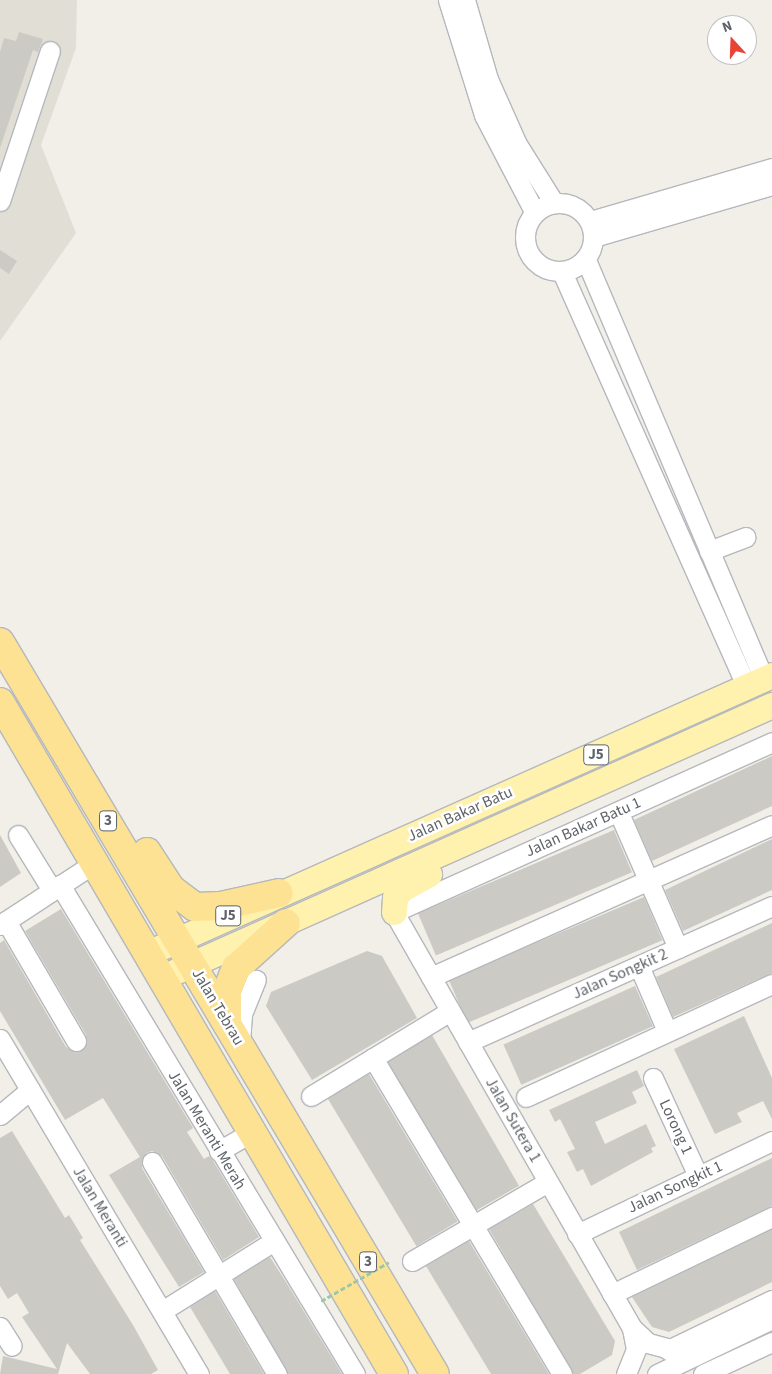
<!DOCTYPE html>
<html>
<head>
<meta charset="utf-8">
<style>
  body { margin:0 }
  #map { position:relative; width:772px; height:1374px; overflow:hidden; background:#f1efe8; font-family:"Source Sans 3",sans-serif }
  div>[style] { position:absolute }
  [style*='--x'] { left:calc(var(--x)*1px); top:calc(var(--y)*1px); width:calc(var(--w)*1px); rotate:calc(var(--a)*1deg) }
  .education>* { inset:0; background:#e1ded6 }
  .building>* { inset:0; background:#cccac5; transform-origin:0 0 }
  .roads { filter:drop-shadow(1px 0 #b5b8bc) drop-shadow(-1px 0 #b5b8bc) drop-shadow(0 1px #b5b8bc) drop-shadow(0 -1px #b5b8bc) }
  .minor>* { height:19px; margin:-9.5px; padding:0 9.5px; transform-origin:9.5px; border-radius:9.5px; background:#fff }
  .minor>.ring { margin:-9.5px; padding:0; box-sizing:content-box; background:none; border:19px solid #fff; border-radius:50% }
  .major>* { height:25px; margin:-12.5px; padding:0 12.5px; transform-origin:12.5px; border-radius:12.5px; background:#fff2af }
  .highway>* { height:28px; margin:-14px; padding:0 14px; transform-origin:14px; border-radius:14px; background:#fde293 }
  .path-bridge>* { height:2.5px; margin-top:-1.25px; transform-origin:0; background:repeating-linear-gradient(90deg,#9cc7a9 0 5px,transparent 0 7.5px) }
  span { translate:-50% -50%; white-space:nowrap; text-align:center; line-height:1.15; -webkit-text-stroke:5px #fff; paint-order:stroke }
  .shield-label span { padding:1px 4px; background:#fff; border:1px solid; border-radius:4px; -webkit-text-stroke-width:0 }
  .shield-label { font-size:15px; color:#5f6368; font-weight:700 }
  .street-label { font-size:16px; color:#5f6368 }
  .north { position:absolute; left:707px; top:15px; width:50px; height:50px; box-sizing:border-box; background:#fff; border:1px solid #bfc1c3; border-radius:50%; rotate:340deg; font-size:14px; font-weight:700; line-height:20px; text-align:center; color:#5f6368 }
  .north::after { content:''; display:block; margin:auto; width:18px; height:22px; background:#ea4335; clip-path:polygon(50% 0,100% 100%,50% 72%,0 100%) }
</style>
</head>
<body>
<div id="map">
  <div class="education">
    <div style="clip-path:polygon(0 0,77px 0,76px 48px,41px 145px,76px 233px,0 341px)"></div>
  </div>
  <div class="building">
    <div style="clip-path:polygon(19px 32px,43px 39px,38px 52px,33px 50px,0 148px,0 52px,4px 38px,16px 41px)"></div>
    <div style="clip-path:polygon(0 250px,17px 261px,9px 274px,0 268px)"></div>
    <div style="clip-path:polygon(772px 756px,772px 806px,652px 861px,634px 820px)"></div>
    <div style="left:614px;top:830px;width:46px;height:213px;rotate:67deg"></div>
    <div style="clip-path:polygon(0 835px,21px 873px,0 887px)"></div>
    <div style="clip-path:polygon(772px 839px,772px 890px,683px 931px,665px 890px)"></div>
    <div style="left:644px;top:897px;width:47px;height:212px;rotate:67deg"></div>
    <div style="clip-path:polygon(61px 909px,193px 1128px,187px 1132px,204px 1159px,209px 1156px,212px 1159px,259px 1237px,223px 1260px,162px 1156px,152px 1151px,146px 1153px,142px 1168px,204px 1272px,179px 1287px,109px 1175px,140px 1157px,103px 1098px,65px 1120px,0 1011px,0 943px,4px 940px,66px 1047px,76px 1052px,85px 1047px,86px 1035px,25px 931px)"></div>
    <div style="clip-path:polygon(772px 923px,772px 973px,673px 1017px,656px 977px)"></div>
    <div style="clip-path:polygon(367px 951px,382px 956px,417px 1018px,312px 1080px,266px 1006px,271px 992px)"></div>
    <div style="left:635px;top:986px;width:44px;height:144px;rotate:66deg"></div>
    <div style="clip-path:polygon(744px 1016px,772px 1078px,772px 1119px,763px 1101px,737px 1113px,742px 1122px,715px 1134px,674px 1049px)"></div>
    <div style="left:432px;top:1035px;width:174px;height:52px;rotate:60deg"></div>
    <div style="clip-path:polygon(637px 1070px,644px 1086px,632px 1092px,637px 1103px,595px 1122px,605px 1144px,646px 1124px,656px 1146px,651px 1148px,653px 1152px,591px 1186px,583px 1169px,577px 1172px,567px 1152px,575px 1149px,560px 1119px,555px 1122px,549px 1110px)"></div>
    <div style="left:369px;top:1074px;width:172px;height:48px;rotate:59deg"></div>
    <div style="clip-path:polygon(12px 1131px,65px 1218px,69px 1215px,83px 1238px,80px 1240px,133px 1325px,158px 1370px,151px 1374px,90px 1374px,67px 1343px,58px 1374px,0 1374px,3px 1356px,57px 1369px,22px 1317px,29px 1313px,17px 1293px,8px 1299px,0 1286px,0 1138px)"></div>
    <div style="clip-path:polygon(772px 1158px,772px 1206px,637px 1270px,619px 1232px)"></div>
    <div style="clip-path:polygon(533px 1204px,615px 1341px,612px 1355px,580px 1374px,573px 1374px,489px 1229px)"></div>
    <div style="clip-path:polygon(772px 1229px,772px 1282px,669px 1332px,652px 1327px,632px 1297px)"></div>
    <div style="clip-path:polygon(469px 1241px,549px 1374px,491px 1374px,426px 1266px)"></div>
    <div style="clip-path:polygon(270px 1257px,286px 1282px,342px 1374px,288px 1374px,234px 1279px)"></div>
    <div style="clip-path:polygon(215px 1291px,264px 1374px,230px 1374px,190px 1307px)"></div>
  </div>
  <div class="roads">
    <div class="minor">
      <div style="--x:448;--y:0;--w:121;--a:72.6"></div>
      <div style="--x:484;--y:115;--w:110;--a:62.5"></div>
      <div style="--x:465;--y:0;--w:82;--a:73.8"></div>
      <div style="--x:488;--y:79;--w:71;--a:66"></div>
      <div style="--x:517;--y:144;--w:70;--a:57.9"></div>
      <div style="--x:0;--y:201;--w:158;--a:-71.6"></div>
      <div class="ring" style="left:525px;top:203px;width:49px;height:49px"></div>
      <div style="--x:590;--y:221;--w:190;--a:-16.2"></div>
      <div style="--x:594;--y:237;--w:185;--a:-16.3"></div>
      <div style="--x:586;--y:260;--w:455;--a:67"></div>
      <div style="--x:562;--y:272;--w:453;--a:66"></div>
      <div style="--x:709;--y:551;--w:39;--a:-21"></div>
      <div style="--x:622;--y:820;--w:140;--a:66.4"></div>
      <div style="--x:18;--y:835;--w:65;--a:58.3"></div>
      <div style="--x:60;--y:885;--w:571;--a:58.9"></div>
      <div style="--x:6;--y:921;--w:139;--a:59.7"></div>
      <div style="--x:0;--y:925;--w:115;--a:-33.3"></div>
      <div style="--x:639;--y:966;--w:71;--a:66.7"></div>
      <div style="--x:431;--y:977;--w:373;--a:-24"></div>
      <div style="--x:0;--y:1039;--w:390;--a:59.3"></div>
      <div style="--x:468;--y:1042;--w:333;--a:-24.1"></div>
      <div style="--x:240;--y:1043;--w:29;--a:-86"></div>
      <div style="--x:242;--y:1014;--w:37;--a:-68"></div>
      <div style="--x:373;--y:1058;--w:368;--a:59.1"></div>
      <div style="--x:653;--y:1078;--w:108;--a:65.3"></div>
      <div style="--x:311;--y:1096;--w:163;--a:-31.4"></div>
      <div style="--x:526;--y:1097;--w:271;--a:-24.7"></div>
      <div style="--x:0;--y:1115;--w:39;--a:-40"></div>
      <div style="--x:219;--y:1151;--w:38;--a:-30"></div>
      <div style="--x:152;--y:1162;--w:246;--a:59.5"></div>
      <div style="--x:577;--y:1234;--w:216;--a:-25.5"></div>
      <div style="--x:412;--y:1261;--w:157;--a:-30.2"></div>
      <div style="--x:612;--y:1294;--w:178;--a:-25.7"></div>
      <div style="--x:162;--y:1311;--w:132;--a:-32"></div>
      <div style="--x:0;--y:1327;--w:22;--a:58"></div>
      <div style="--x:632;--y:1328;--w:22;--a:43"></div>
      <div style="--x:648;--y:1343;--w:34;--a:15"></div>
      <div style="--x:668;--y:1350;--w:115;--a:-25.7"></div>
      <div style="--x:626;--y:1374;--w:27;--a:-68"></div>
      <div style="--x:636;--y:1349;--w:21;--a:-101"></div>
      <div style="--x:632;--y:1328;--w:479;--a:-119.8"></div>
      <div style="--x:394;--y:912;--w:414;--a:-24.2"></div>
      <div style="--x:657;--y:1374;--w:127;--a:-25.6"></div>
      <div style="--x:703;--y:1374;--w:76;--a:-24.9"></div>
    </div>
    <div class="major">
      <div style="--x:394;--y:912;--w:15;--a:-86"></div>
      <div style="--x:395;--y:897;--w:11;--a:-49"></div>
      <div style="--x:402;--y:889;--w:31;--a:-29"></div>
      <div style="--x:148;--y:953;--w:683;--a:-24.01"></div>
      <div style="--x:163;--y:977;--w:667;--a:-24.07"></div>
    </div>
    <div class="highway">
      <div style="--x:0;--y:642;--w:851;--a:59.28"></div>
      <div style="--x:0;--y:702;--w:779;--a:59.62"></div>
      <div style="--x:147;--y:852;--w:44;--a:57"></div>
      <div style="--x:171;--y:889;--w:30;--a:37"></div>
      <div style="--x:195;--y:907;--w:26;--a:-2"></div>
      <div style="--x:221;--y:906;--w:59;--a:-12.6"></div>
      <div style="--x:227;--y:1023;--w:32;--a:-90"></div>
      <div style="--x:227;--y:991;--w:25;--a:-69"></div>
      <div style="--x:236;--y:968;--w:67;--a:-42"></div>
    </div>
  </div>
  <div class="path-bridge">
    <div style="--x:321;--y:1301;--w:78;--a:-29.8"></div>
  </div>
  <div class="shield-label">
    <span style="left:596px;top:755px">J5</span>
    <span style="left:108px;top:821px">3</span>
    <span style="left:228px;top:916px">J5</span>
    <span style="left:368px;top:1262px">3</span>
  </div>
  <div class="street-label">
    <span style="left:460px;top:814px;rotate:-24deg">Jalan Bakar Batu</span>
    <span style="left:583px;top:827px;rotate:-24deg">Jalan Bakar Batu 1</span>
    <span style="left:620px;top:974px;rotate:-24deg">Jalan Songkit 2</span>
    <span style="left:218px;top:1007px;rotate:59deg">Jalan Tebrau</span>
    <span style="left:513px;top:1120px;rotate:60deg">Jalan Sutera 1</span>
    <span style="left:676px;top:1127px;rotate:65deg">Lorong 1</span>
    <span style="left:207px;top:1130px;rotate:59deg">Jalan Meranti Merah</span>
    <span style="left:675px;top:1187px;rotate:-25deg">Jalan Songkit 1</span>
    <span style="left:100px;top:1207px;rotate:59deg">Jalan Meranti</span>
  </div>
  <div class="north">N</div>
</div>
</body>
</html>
